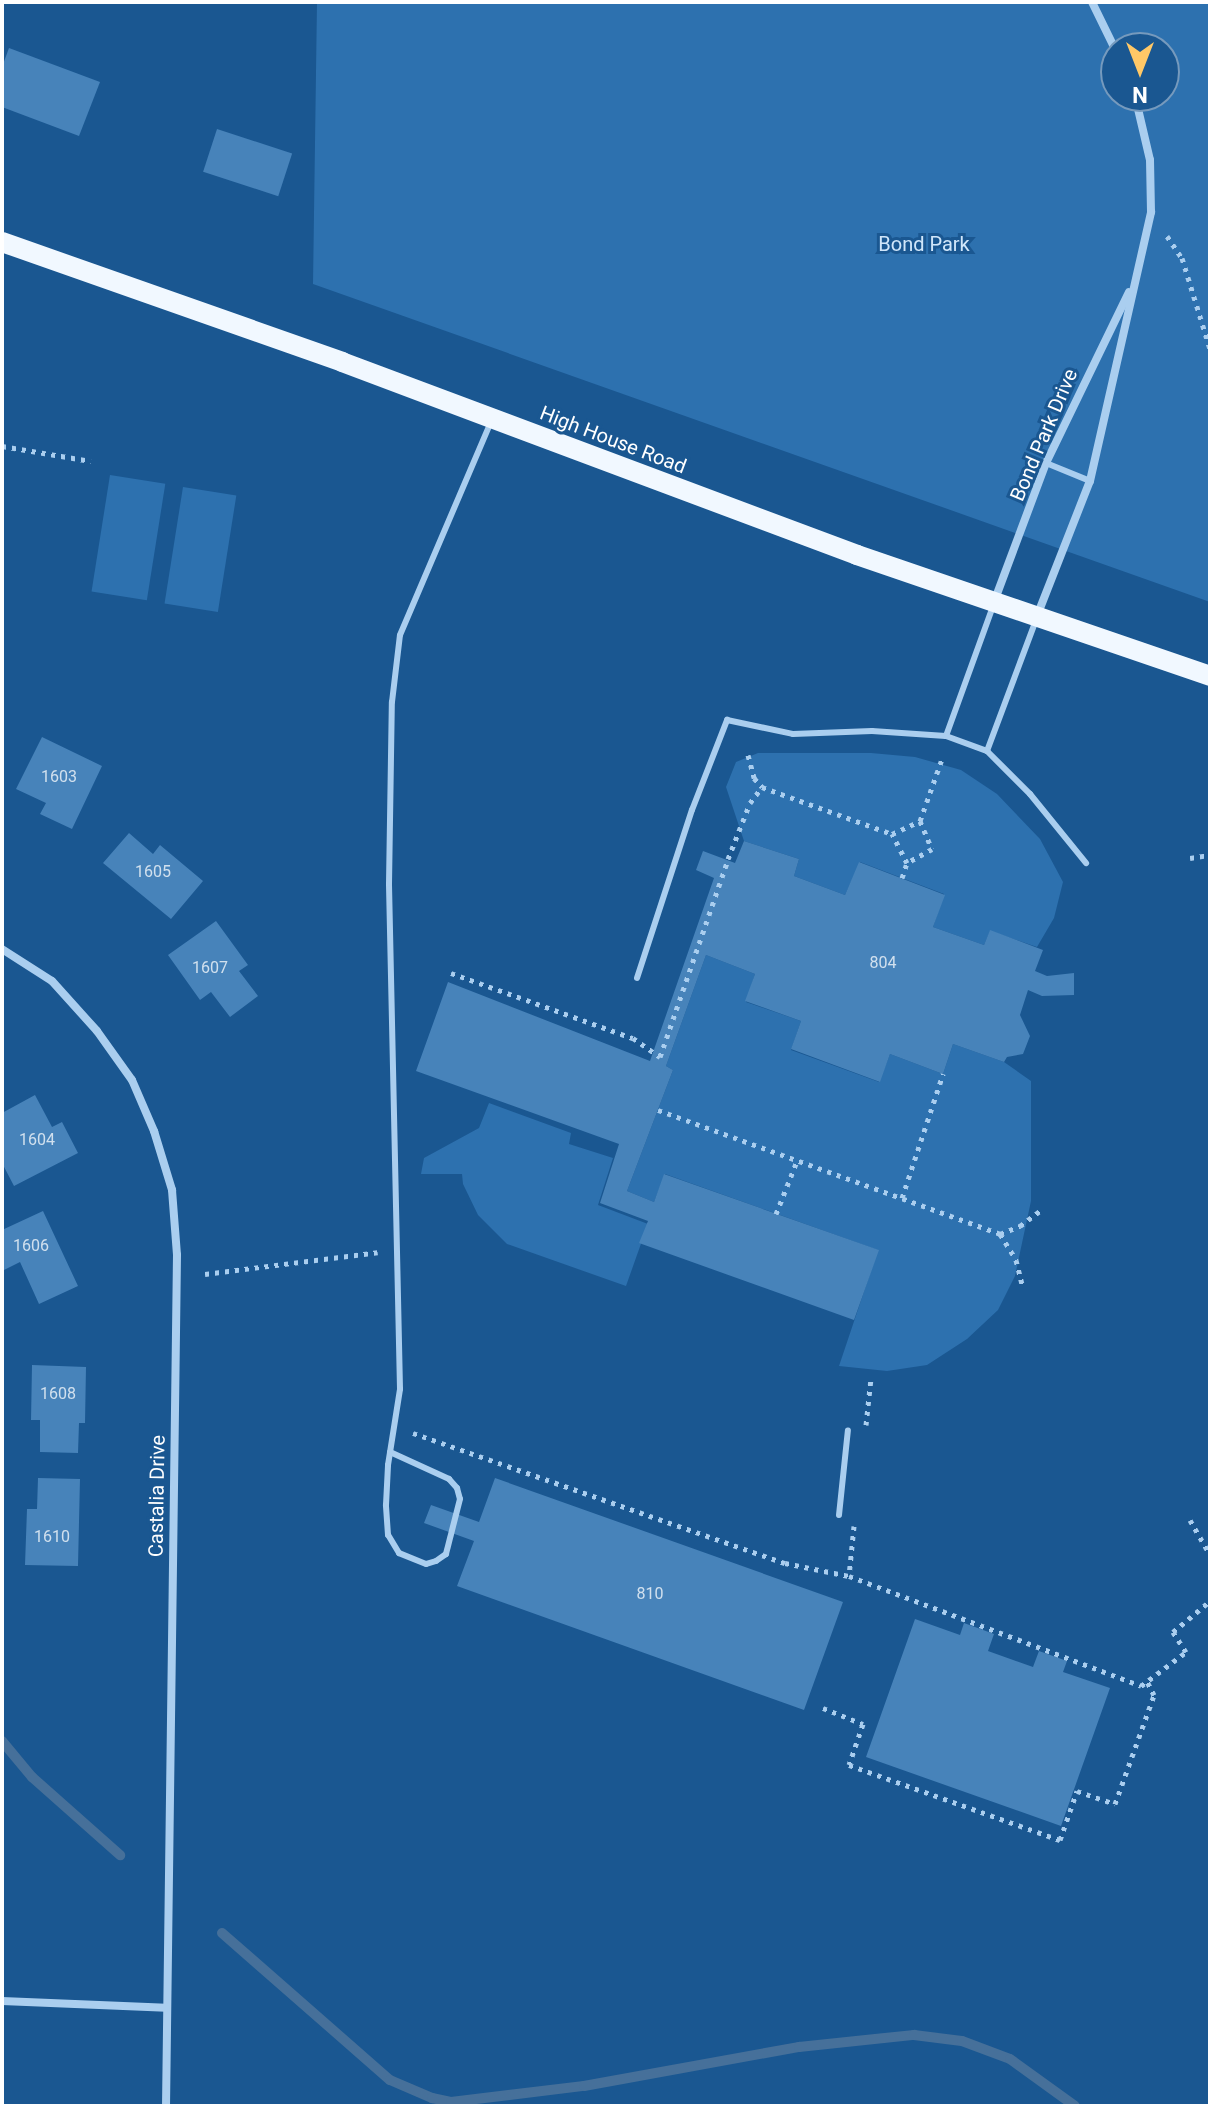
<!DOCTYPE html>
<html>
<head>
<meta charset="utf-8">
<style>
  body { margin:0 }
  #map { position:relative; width:1212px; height:2108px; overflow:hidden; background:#1a5791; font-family:Roboto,sans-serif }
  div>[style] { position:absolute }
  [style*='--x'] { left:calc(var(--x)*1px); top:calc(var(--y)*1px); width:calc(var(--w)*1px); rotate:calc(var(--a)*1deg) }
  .green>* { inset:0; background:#2d71af; transform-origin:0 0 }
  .stream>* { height:10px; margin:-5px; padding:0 5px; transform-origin:5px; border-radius:5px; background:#46709a }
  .building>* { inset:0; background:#4783ba; transform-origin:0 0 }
  .path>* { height:5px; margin-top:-2.5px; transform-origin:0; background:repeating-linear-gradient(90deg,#aaceef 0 4px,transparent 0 10px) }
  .lane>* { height:6px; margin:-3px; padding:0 3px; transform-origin:3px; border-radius:3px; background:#aaceef }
  .street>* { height:8px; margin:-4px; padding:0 4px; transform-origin:4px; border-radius:4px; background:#aaceef }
  .primary>* { height:20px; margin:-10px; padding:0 10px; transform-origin:10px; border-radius:10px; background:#f1f8ff }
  span { translate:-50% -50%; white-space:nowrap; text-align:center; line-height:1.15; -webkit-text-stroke:6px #1a5791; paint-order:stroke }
  .number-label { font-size:16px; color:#d1e0ee }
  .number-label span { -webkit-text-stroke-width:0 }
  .park-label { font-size:20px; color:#d0e6fa }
  .street-label { font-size:20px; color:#fff }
  .frame { position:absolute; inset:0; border:4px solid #fff; pointer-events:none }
  .north { position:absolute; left:1100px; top:32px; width:80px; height:80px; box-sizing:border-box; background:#1a5791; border:2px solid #769abd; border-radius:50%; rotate:180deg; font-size:22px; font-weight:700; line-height:32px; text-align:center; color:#fff }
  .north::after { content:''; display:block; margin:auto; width:28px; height:36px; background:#ffc867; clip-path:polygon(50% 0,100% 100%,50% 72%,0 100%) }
</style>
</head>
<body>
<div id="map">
  <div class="green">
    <div style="clip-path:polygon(evenodd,317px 2px,1210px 2px,1210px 602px,313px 284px,317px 2px,1116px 48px,1164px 48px,1164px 96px,1116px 96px,1116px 48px)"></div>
    <div style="left:110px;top:475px;width:56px;height:118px;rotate:9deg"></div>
    <div style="left:183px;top:487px;width:54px;height:118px;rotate:9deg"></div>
    <div style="clip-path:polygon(758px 753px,871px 753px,915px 757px,961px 770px,997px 794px,1040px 839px,1063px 882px,1054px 918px,1037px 947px,990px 931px,984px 945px,933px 927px,944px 894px,860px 862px,845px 895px,794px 876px,799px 859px,744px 841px,726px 787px,736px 762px)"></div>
    <div style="clip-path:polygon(706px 955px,755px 974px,746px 1002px,801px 1021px,791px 1050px,879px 1082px,890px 1054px,943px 1074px,953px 1044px,1004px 1062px,1031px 1081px,1031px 1201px,1015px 1276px,998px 1310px,967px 1339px,927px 1365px,887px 1371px,839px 1366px,878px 1250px,665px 1174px,654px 1202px,627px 1191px,673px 1070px,666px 1066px)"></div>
    <div style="clip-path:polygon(489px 1103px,571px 1133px,569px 1144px,613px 1158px,598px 1205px,648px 1224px,626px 1286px,507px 1244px,478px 1215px,463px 1184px,462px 1174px,421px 1174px,424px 1158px,479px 1128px)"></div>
  </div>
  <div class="stream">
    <div style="--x:2;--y:1741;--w:47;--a:50.2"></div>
    <div style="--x:32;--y:1777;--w:118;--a:41.6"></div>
    <div style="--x:222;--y:1933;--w:223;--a:41.2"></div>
    <div style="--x:390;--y:2080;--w:46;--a:23.2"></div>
    <div style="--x:432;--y:2098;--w:19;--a:12"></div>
    <div style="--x:451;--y:2102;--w:134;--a:-6.9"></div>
    <div style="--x:584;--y:2086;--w:219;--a:-10.3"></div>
    <div style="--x:799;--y:2047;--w:116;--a:-6"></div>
    <div style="--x:914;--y:2035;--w:48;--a:7.1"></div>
    <div style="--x:962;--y:2041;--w:51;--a:20.6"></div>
    <div style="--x:1010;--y:2059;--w:80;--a:35.9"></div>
  </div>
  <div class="building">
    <div style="clip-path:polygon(9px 48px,100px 82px,79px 136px,2px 107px,2px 67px)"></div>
    <div style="left:217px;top:129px;width:79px;height:45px;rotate:18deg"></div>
    <div style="clip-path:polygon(42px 737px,102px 766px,72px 829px,40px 814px,46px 803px,16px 789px)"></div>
    <div style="clip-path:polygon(129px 833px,153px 854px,160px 845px,203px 881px,171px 919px,103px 863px)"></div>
    <div style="clip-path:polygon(744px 841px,799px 859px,794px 876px,845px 895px,859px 862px,945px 895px,933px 927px,984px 945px,990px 930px,1043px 950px,1035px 971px,1047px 976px,1074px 973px,1074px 995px,1042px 996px,1028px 990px,1020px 1015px,1030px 1036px,1023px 1054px,1007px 1057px,1004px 1062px,953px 1044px,943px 1074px,890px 1054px,880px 1082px,791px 1049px,801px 1021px,745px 1001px,755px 974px,706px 955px,666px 1066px,673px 1070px,627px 1191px,654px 1202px,664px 1174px,879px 1250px,854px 1320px,639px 1243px,648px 1221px,600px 1203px,619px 1144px,416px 1071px,448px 982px,650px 1061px,714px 878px,696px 870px,703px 851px,735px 863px)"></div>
    <div style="clip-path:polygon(216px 921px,248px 965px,239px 971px,258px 996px,230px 1017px,211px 992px,200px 1000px,168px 955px)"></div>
    <div style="clip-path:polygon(35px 1095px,52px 1127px,62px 1122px,78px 1153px,14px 1186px,2px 1163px,2px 1113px)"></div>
    <div style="clip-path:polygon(43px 1211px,78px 1286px,39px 1304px,20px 1262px,2px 1271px,2px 1230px)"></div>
    <div style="clip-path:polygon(32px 1365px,86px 1367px,85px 1423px,79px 1423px,78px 1453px,40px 1452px,40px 1420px,31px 1420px)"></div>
    <div style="clip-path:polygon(38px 1478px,80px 1479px,78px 1566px,25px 1565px,27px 1509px,37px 1509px)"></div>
    <div style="clip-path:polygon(495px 1478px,843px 1602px,804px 1710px,457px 1586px,474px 1541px,424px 1523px,431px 1505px,479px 1522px)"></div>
    <div style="clip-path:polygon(915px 1619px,960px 1635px,964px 1623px,994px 1634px,988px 1651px,1033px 1667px,1039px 1651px,1067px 1661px,1063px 1672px,1110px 1688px,1061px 1826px,866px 1757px)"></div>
  </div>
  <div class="path">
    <div style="--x:1167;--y:236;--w:27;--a:56"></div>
    <div style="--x:1182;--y:258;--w:95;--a:72.9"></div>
    <div style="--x:2;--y:446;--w:90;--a:9.6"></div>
    <div style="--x:748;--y:755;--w:24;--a:75"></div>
    <div style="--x:754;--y:778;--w:12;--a:48"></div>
    <div style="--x:762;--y:787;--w:138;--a:19.9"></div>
    <div style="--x:892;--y:834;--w:31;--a:-25"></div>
    <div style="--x:920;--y:821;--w:30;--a:67"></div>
    <div style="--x:932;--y:849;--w:29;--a:151"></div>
    <div style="--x:907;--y:863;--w:33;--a:-117"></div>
    <div style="--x:920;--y:821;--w:66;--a:-70.5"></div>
    <div style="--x:1190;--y:858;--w:20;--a:-9"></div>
    <div style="--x:902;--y:878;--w:16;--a:-72"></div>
    <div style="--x:451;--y:973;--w:193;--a:19.7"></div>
    <div style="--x:633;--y:1038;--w:33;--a:35"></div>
    <div style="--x:660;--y:1057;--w:209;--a:-71"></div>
    <div style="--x:728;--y:859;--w:60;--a:-68.6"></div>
    <div style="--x:750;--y:803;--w:20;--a:-53"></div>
    <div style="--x:658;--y:1110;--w:364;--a:19.9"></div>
    <div style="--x:1000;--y:1234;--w:22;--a:-22"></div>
    <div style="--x:1020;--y:1226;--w:26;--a:-37"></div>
    <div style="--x:902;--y:1198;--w:131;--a:-71.7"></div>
    <div style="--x:776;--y:1214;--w:57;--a:-68.4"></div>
    <div style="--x:1000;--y:1234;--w:31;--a:58"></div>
    <div style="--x:1016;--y:1260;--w:29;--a:76"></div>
    <div style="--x:205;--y:1274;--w:174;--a:-7.2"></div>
    <div style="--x:866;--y:1425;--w:47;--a:-83.9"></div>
    <div style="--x:413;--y:1433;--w:394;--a:19.3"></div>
    <div style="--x:785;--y:1563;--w:65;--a:11.5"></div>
    <div style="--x:1190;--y:1520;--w:39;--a:60"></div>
    <div style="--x:854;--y:1526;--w:50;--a:95.7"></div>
    <div style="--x:849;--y:1576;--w:312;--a:20.6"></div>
    <div style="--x:1141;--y:1686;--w:56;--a:-37.1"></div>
    <div style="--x:1186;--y:1652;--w:24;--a:-123"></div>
    <div style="--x:1173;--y:1632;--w:48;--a:-40"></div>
    <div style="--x:823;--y:1708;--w:43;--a:21.8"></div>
    <div style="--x:863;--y:1724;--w:43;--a:108.9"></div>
    <div style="--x:849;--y:1765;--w:224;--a:19.6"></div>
    <div style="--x:1060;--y:1840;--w:52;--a:-70.9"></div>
    <div style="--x:1077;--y:1791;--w:40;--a:18.9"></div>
    <div style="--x:1115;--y:1804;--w:116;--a:-70.3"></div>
    <div style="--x:1154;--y:1695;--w:16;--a:-117"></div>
  </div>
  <div class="lane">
    <div style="--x:1046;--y:463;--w:48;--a:22.2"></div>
    <div style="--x:946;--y:736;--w:138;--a:-70.1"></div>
    <div style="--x:987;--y:751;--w:140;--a:-69.5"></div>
    <div style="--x:637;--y:978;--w:177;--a:-71.9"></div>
    <div style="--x:692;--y:810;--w:97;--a:-68.7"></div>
    <div style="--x:727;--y:720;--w:67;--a:12"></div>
    <div style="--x:793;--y:734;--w:79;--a:-2.2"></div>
    <div style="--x:872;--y:731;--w:74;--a:3.9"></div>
    <div style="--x:946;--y:736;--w:44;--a:20.1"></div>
    <div style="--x:987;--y:751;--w:61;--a:45"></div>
    <div style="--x:1030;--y:794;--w:89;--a:50.9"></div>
    <div style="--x:390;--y:1452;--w:65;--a:24.6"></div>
    <div style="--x:449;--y:1479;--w:12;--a:48"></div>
    <div style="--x:457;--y:1488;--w:11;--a:75"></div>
    <div style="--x:460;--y:1499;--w:57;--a:104.3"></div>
    <div style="--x:446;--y:1554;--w:12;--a:145"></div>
    <div style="--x:436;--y:1561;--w:10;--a:163"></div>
    <div style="--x:426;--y:1564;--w:29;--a:-158"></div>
    <div style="--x:399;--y:1553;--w:21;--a:-121"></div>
    <div style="--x:388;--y:1535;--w:30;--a:-94"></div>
    <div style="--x:386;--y:1505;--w:40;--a:-87.1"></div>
    <div style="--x:388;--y:1465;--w:77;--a:-81"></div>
    <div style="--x:400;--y:1389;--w:505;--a:-91.25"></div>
    <div style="--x:389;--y:884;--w:182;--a:-89.1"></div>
    <div style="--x:392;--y:702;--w:67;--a:-83.2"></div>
    <div style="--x:400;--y:635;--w:232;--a:-66.9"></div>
    <div style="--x:839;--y:1515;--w:85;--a:-84"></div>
  </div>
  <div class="street">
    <div style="--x:1092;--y:2;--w:55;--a:63.9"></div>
    <div style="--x:994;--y:602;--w:148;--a:-69.5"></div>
    <div style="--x:1046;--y:463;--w:190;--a:-64.1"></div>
    <div style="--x:1037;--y:616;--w:145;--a:-68.6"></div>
    <div style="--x:1090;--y:481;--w:276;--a:-77.2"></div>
    <div style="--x:1151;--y:212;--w:52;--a:-91.1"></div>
    <div style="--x:1150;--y:160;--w:66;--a:-103.2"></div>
    <div style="--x:2;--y:949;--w:59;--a:32.6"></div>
    <div style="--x:52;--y:981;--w:67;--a:48"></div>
    <div style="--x:97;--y:1031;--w:60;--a:54.5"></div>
    <div style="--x:132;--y:1080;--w:56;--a:66.7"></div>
    <div style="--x:154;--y:1131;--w:62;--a:73"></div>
    <div style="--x:172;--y:1190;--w:65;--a:85.6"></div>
    <div style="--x:177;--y:1255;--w:851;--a:90.74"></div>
    <div style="--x:2;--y:2001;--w:164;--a:2.4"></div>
  </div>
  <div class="primary">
    <div style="--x:2;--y:242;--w:361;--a:19.4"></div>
    <div style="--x:342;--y:362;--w:550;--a:20.54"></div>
    <div style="--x:857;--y:555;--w:373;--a:18.9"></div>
  </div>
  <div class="number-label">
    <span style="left:59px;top:777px">1603</span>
    <span style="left:153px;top:872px">1605</span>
    <span style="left:883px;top:963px">804</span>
    <span style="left:210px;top:968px">1607</span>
    <span style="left:37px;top:1140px">1604</span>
    <span style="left:31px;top:1246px">1606</span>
    <span style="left:58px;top:1394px">1608</span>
    <span style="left:52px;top:1537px">1610</span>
    <span style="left:650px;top:1594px">810</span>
  </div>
  <div class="park-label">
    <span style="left:924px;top:244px">Bond Park</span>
  </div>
  <div class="street-label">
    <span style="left:1044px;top:435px;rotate:-67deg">Bond Park Drive</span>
    <span style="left:613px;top:440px;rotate:21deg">High House Road</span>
    <span style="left:157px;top:1496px;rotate:-89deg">Castalia Drive</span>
  </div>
  <div class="frame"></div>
  <div class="north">N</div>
</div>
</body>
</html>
